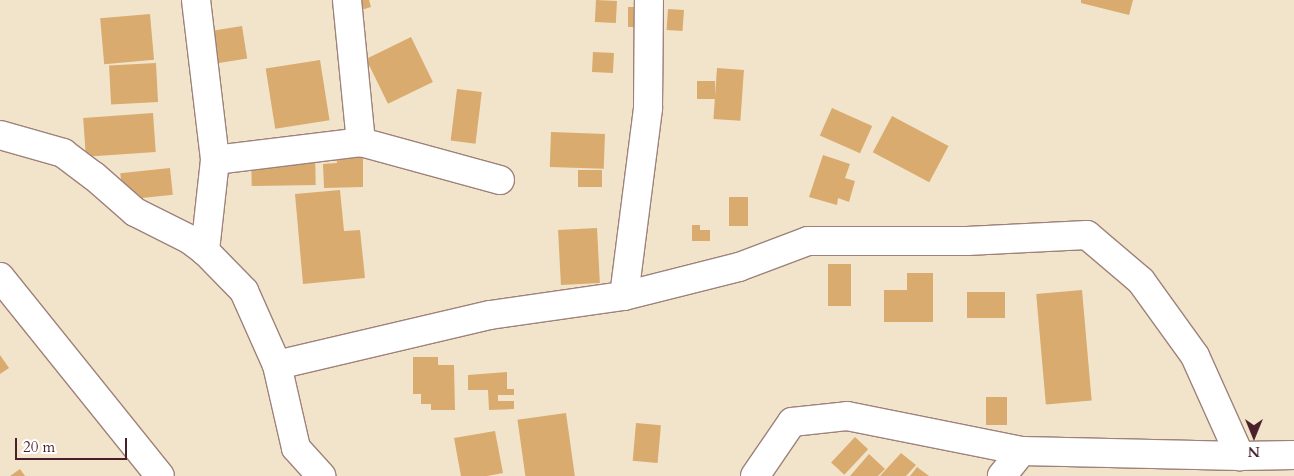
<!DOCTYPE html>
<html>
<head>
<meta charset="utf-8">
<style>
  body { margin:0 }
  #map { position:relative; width:1294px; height:476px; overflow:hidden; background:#f2e4ca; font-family:Cardo,serif }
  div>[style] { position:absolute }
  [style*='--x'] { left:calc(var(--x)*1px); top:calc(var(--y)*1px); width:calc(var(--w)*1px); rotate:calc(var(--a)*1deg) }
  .building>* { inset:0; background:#d9ab6f; transform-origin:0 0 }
  .roads { filter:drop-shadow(1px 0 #9e827a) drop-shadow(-1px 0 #9e827a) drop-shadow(0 1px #9e827a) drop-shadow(0 -1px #9e827a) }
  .minor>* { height:28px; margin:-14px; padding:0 14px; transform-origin:14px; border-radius:14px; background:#fff }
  span { translate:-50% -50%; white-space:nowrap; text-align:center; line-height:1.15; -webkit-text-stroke:4px #fff; paint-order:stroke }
  .north { position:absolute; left:1229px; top:411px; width:50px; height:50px; -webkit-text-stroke:4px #fff; paint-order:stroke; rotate:180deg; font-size:14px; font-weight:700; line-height:20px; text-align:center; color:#4a1f2b }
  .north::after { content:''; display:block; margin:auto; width:18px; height:22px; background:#4a1f2b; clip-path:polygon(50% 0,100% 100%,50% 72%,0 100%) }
  .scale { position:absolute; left:15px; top:438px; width:112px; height:22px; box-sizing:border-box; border:2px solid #4a1f2b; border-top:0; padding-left:6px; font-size:15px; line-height:18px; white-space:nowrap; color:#4a1f2b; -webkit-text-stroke:4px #fff; paint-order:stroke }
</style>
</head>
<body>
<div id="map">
  <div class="building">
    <div style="clip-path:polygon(333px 0,369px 0,371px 7px,339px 17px)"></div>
    <div style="left:596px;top:0;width:21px;height:22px;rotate:3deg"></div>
    <div style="clip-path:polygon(1081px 0,1133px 0,1129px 15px,1081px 3px)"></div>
    <div style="left:628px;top:7px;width:11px;height:20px"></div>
    <div style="left:668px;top:9px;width:16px;height:21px;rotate:4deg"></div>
    <div style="left:150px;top:14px;width:46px;height:50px;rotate:85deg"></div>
    <div style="left:242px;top:26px;width:33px;height:57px;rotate:81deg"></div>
    <div style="left:411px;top:37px;width:50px;height:50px;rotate:64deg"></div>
    <div style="left:593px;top:52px;width:21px;height:20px;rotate:3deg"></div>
    <div style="left:320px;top:60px;width:61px;height:55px;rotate:81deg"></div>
    <div style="left:156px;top:63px;width:39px;height:47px;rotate:87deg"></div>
    <div style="left:717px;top:68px;width:27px;height:51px;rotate:4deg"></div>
    <div style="left:697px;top:81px;width:18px;height:18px"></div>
    <div style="left:457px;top:89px;width:25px;height:52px;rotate:7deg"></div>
    <div style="left:832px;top:108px;width:44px;height:30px;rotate:24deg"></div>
    <div style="left:153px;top:113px;width:39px;height:70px;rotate:86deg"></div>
    <div style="left:892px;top:116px;width:64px;height:41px;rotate:28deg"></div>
    <div style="left:551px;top:132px;width:54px;height:35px;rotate:2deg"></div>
    <div style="clip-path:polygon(363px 139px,363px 187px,324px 188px,323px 164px,337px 163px,336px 151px)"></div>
    <div style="left:315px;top:146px;width:39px;height:64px;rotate:89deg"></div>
    <div style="clip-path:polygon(823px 155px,850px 164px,845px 178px,855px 181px,849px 202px,838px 198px,837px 205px,809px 197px)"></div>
    <div style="left:170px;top:168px;width:27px;height:50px;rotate:84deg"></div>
    <div style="left:602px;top:170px;width:17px;height:24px;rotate:90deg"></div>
    <div style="clip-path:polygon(340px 190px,344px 231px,360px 230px,365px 278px,303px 284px,295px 194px)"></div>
    <div style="left:729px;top:197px;width:19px;height:29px"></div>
    <div style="clip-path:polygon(692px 225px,700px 225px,700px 230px,710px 230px,710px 241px,692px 241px)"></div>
    <div style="left:597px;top:228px;width:55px;height:39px;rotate:87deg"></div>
    <div style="left:828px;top:264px;width:23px;height:42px"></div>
    <div style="clip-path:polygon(907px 273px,933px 273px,933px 322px,884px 322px,884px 290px,907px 290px)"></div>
    <div style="left:1082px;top:290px;width:111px;height:46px;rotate:85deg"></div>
    <div style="left:967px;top:292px;width:38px;height:26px"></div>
    <div style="clip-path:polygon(0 355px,9px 368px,0 374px)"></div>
    <div style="clip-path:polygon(413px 357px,438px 357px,438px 365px,454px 365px,455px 410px,431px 410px,431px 404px,421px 404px,421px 394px,413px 394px)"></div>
    <div style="clip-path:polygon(507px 372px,507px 389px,514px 389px,514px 395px,498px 395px,498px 401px,514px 401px,514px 409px,489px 410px,488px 390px,468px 390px,468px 375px)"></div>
    <div style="left:986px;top:397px;width:21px;height:28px"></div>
    <div style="left:566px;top:413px;width:64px;height:49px;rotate:82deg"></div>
    <div style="left:636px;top:423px;width:25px;height:38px;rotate:5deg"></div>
    <div style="clip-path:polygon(495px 431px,503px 473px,487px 476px,461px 476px,454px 438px)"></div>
    <div style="left:855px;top:437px;width:18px;height:35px;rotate:43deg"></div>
    <div style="clip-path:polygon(901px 453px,916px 465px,906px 476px,880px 476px)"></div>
    <div style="clip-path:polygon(869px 454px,885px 469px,878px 476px,850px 476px)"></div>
    <div style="clip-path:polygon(917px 467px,929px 476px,910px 476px)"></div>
    <div style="clip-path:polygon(20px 469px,25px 476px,10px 476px)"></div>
  </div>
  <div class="roads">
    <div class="minor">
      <div style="--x:196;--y:0;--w:161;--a:83.2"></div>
      <div style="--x:215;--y:160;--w:92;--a:96.3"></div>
      <div style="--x:347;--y:0;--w:143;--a:84.4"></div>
      <div style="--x:0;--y:135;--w:66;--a:15.9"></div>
      <div style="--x:63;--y:153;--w:39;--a:37"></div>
      <div style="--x:94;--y:176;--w:55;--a:41.3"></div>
      <div style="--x:135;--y:212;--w:60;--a:26.6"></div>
      <div style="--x:189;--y:239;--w:20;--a:37"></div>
      <div style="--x:205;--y:251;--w:56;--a:45.7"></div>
      <div style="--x:244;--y:291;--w:81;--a:66"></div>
      <div style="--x:277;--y:365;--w:85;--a:77.1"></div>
      <div style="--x:296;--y:448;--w:38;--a:48"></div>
      <div style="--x:215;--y:160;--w:147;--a:-7"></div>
      <div style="--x:361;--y:142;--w:144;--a:15.3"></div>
      <div style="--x:0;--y:277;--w:255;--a:51.2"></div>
      <div style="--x:624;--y:296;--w:190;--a:-82.7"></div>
      <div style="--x:648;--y:108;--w:108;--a:-89.5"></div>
      <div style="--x:277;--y:365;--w:219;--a:-13.2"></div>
      <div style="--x:490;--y:315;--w:135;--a:-8.1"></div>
      <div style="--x:624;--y:296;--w:119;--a:-14.2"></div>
      <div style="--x:739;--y:267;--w:74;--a:-20.6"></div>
      <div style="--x:808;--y:241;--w:159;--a:0"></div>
      <div style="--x:967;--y:241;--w:120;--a:-2.9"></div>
      <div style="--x:1087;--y:235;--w:71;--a:40.4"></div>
      <div style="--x:1141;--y:281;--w:92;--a:54.2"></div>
      <div style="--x:1195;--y:356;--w:110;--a:65.8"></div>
      <div style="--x:1022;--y:451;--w:218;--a:1.3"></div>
      <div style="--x:1240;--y:456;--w:54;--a:-1.1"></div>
      <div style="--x:755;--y:476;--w:65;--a:-55.6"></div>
      <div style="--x:792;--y:422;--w:55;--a:-6.2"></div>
      <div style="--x:847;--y:416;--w:178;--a:11.3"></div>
      <div style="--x:1022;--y:451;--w:32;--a:129"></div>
    </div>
  </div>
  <div class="north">N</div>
  <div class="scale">20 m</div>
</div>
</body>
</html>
